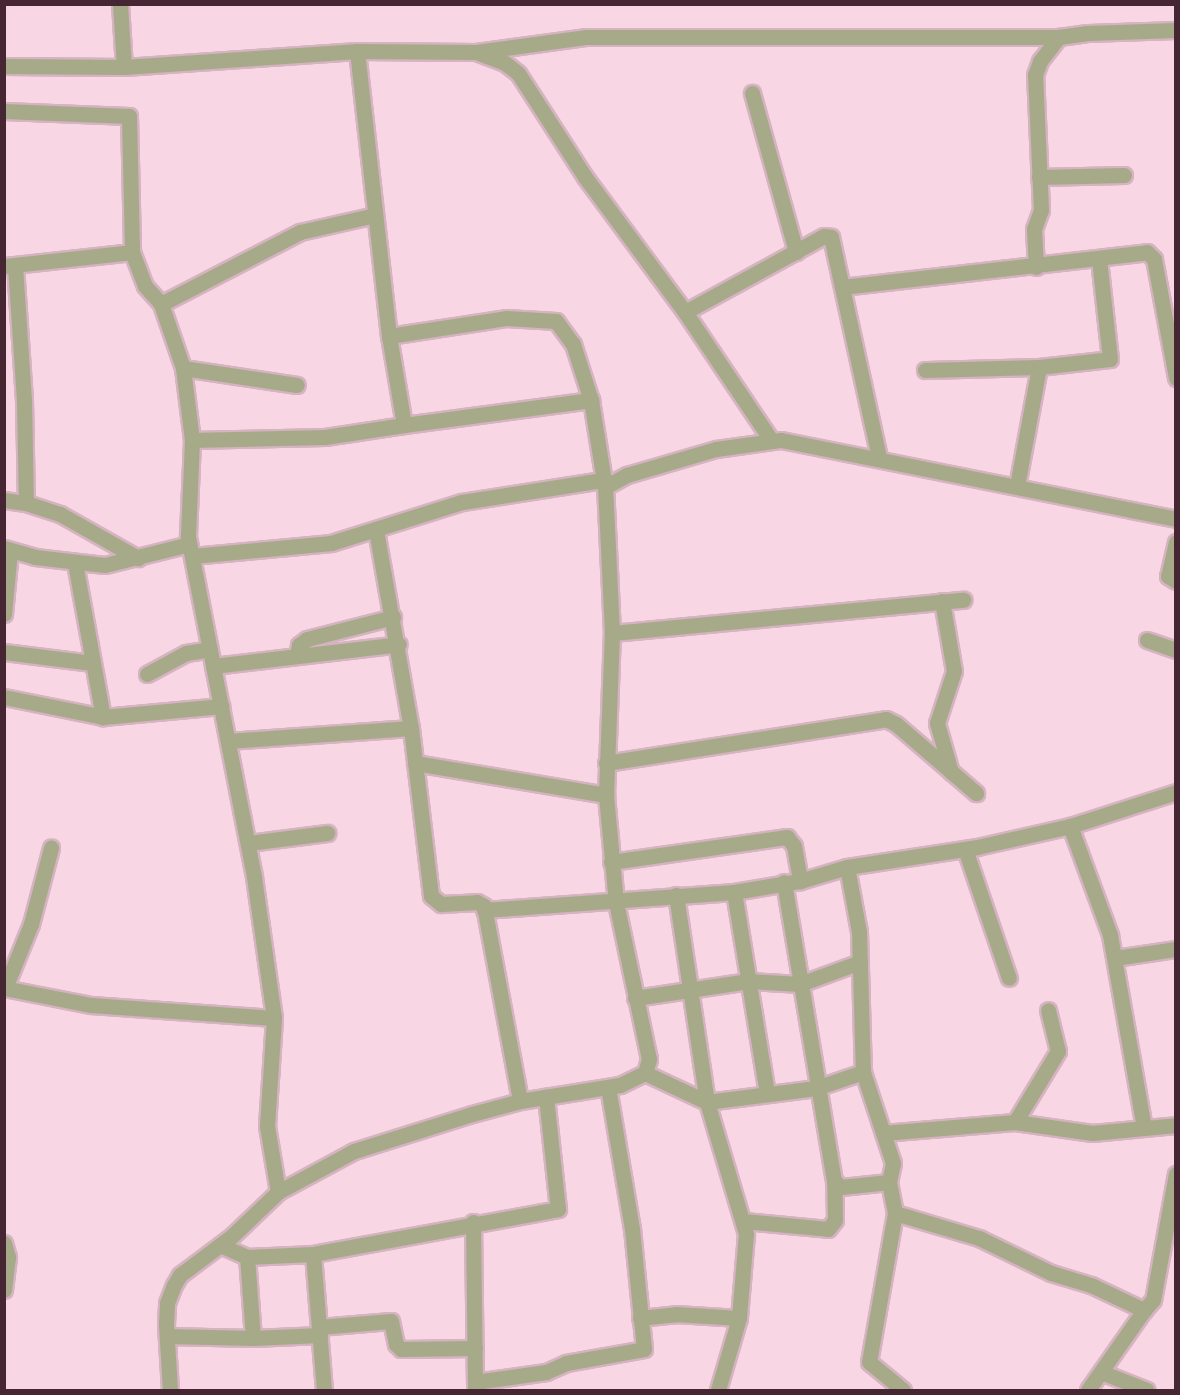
<!DOCTYPE html>
<html>
<head>
<meta charset="utf-8">
<style>
  body { margin:0 }
  #map { position:relative; width:1180px; height:1395px; overflow:hidden; background:#f9d6e3; font-family:"Fira Sans Condensed",sans-serif }
  div>[style] { position:absolute }
  [style*='--x'] { left:calc(var(--x)*1px); top:calc(var(--y)*1px); width:calc(var(--w)*1px); rotate:calc(var(--a)*1deg) }
  .roads { filter:drop-shadow(2px 0 #d5b3c0) drop-shadow(-2px 0 #d5b3c0) drop-shadow(0 2px #d5b3c0) drop-shadow(0 -2px #d5b3c0) }
  .minor>* { height:15px; margin:-7.5px; padding:0 7.5px; transform-origin:7.5px; border-radius:7.5px; background:#a6aa89 }
  span { translate:-50% -50%; white-space:nowrap; text-align:center; line-height:1.15; -webkit-text-stroke:4.5px #f9d6e3; paint-order:stroke }
  .frame { position:absolute; inset:0; border:6px solid #462633; pointer-events:none }
</style>
</head>
<body>
<div id="map">
  <div class="roads">
    <div class="minor">
      <div style="--x:120;--y:4;--w:63;--a:86.4"></div>
      <div style="--x:357;--y:51;--w:287;--a:83.6"></div>
      <div style="--x:389;--y:336;--w:90;--a:80.4"></div>
      <div style="--x:404;--y:425;--w:189;--a:-7.6"></div>
      <div style="--x:476;--y:52;--w:31;--a:21"></div>
      <div style="--x:505;--y:63;--w:16;--a:38"></div>
      <div style="--x:518;--y:73;--w:124;--a:57.2"></div>
      <div style="--x:585;--y:177;--w:168;--a:53.5"></div>
      <div style="--x:685;--y:312;--w:154;--a:56.1"></div>
      <div style="--x:4;--y:66;--w:120;--a:0.5"></div>
      <div style="--x:124;--y:67;--w:234;--a:-3.9"></div>
      <div style="--x:357;--y:51;--w:119;--a:0.5"></div>
      <div style="--x:476;--y:52;--w:110;--a:-7.8"></div>
      <div style="--x:585;--y:37;--w:474;--a:0"></div>
      <div style="--x:1059;--y:37;--w:27;--a:-8"></div>
      <div style="--x:1086;--y:33;--w:90;--a:-1.9"></div>
      <div style="--x:752;--y:93;--w:165;--a:74.5"></div>
      <div style="--x:4;--y:111;--w:125;--a:2.3"></div>
      <div style="--x:129;--y:116;--w:136;--a:88.7"></div>
      <div style="--x:132;--y:252;--w:36;--a:69"></div>
      <div style="--x:145;--y:286;--w:24;--a:48"></div>
      <div style="--x:161;--y:304;--w:157;--a:-27.4"></div>
      <div style="--x:300;--y:232;--w:77;--a:-12.8"></div>
      <div style="--x:1039;--y:177;--w:85;--a:-1.3"></div>
      <div style="--x:15;--y:265;--w:135;--a:86.2"></div>
      <div style="--x:24;--y:400;--w:103;--a:88.9"></div>
      <div style="--x:26;--y:503;--w:36;--a:18"></div>
      <div style="--x:60;--y:514;--w:90;--a:29.4"></div>
      <div style="--x:4;--y:266;--w:129;--a:-6.2"></div>
      <div style="--x:1036;--y:267;--w:38;--a:-93"></div>
      <div style="--x:1034;--y:229;--w:20;--a:-70"></div>
      <div style="--x:1041;--y:210;--w:135;--a:-92.5"></div>
      <div style="--x:1035;--y:75;--w:15;--a:-70"></div>
      <div style="--x:1040;--y:61;--w:31;--a:-52"></div>
      <div style="--x:842;--y:287;--w:307;--a:-6.5"></div>
      <div style="--x:1147;--y:252;--w:10;--a:45"></div>
      <div style="--x:1154;--y:259;--w:121;--a:79.5"></div>
      <div style="--x:161;--y:304;--w:68;--a:71"></div>
      <div style="--x:183;--y:368;--w:73;--a:82.9"></div>
      <div style="--x:192;--y:440;--w:97;--a:92.4"></div>
      <div style="--x:188;--y:537;--w:346;--a:79"></div>
      <div style="--x:254;--y:877;--w:142;--a:81.9"></div>
      <div style="--x:274;--y:1018;--w:108;--a:93.7"></div>
      <div style="--x:267;--y:1126;--w:67;--a:80.5"></div>
      <div style="--x:685;--y:312;--w:158;--a:-28.7"></div>
      <div style="--x:824;--y:236;--w:7;--a:8"></div>
      <div style="--x:831;--y:237;--w:225;--a:77.7"></div>
      <div style="--x:389;--y:336;--w:118;--a:-8.7"></div>
      <div style="--x:506;--y:318;--w:50;--a:3.4"></div>
      <div style="--x:556;--y:321;--w:29;--a:54"></div>
      <div style="--x:573;--y:344;--w:59;--a:72.2"></div>
      <div style="--x:591;--y:400;--w:88;--a:80.9"></div>
      <div style="--x:183;--y:368;--w:115;--a:8.5"></div>
      <div style="--x:925;--y:370;--w:114;--a:-1.5"></div>
      <div style="--x:192;--y:440;--w:133;--a:-1.3"></div>
      <div style="--x:325;--y:437;--w:80;--a:-8.6"></div>
      <div style="--x:1017;--y:486;--w:121;--a:-79.5"></div>
      <div style="--x:1039;--y:367;--w:71;--a:-6.4"></div>
      <div style="--x:1110;--y:359;--w:101;--a:-96.3"></div>
      <div style="--x:4;--y:500;--w:22;--a:8"></div>
      <div style="--x:376;--y:530;--w:201;--a:80"></div>
      <div style="--x:411;--y:728;--w:169;--a:83.2"></div>
      <div style="--x:431;--y:896;--w:13;--a:39"></div>
      <div style="--x:441;--y:904;--w:36;--a:-3"></div>
      <div style="--x:477;--y:902;--w:8;--a:30"></div>
      <div style="--x:484;--y:906;--w:198;--a:79.5"></div>
      <div style="--x:1176;--y:542;--w:35;--a:103"></div>
      <div style="--x:1168;--y:576;--w:9;--a:32"></div>
      <div style="--x:4;--y:548;--w:32;--a:16"></div>
      <div style="--x:35;--y:557;--w:70;--a:6.5"></div>
      <div style="--x:105;--y:565;--w:87;--a:-14"></div>
      <div style="--x:192;--y:556;--w:140;--a:-5.3"></div>
      <div style="--x:331;--y:543;--w:137;--a:-17.4"></div>
      <div style="--x:462;--y:502;--w:142;--a:-8.9"></div>
      <div style="--x:75;--y:563;--w:157;--a:79.7"></div>
      <div style="--x:942;--y:601;--w:71;--a:80.3"></div>
      <div style="--x:954;--y:671;--w:55;--a:108.1"></div>
      <div style="--x:937;--y:723;--w:51;--a:74.1"></div>
      <div style="--x:4;--y:614;--w:64;--a:-84.6"></div>
      <div style="--x:612;--y:633;--w:353;--a:-5.4"></div>
      <div style="--x:1147;--y:640;--w:31;--a:19"></div>
      <div style="--x:4;--y:652;--w:89;--a:7.1"></div>
      <div style="--x:297;--y:656;--w:11;--a:-80"></div>
      <div style="--x:299;--y:645;--w:10;--a:-37"></div>
      <div style="--x:307;--y:639;--w:89;--a:-14.3"></div>
      <div style="--x:213;--y:666;--w:187;--a:-6.7"></div>
      <div style="--x:147;--y:674;--w:44;--a:-28.3"></div>
      <div style="--x:186;--y:653;--w:24;--a:-9"></div>
      <div style="--x:4;--y:697;--w:101;--a:11.4"></div>
      <div style="--x:103;--y:717;--w:119;--a:-5.3"></div>
      <div style="--x:228;--y:741;--w:183;--a:-4.1"></div>
      <div style="--x:415;--y:763;--w:194;--a:9.5"></div>
      <div style="--x:606;--y:763;--w:283;--a:-8.9"></div>
      <div style="--x:886;--y:719;--w:11;--a:27"></div>
      <div style="--x:896;--y:724;--w:106;--a:40.8"></div>
      <div style="--x:1070;--y:826;--w:116;--a:69.8"></div>
      <div style="--x:1110;--y:935;--w:196;--a:80"></div>
      <div style="--x:248;--y:843;--w:80;--a:-7.2"></div>
      <div style="--x:965;--y:849;--w:136;--a:71.2"></div>
      <div style="--x:611;--y:862;--w:178;--a:-8.1"></div>
      <div style="--x:787;--y:837;--w:11;--a:52"></div>
      <div style="--x:794;--y:846;--w:36;--a:80"></div>
      <div style="--x:847;--y:867;--w:66;--a:79.5"></div>
      <div style="--x:859;--y:932;--w:140;--a:88.4"></div>
      <div style="--x:863;--y:1072;--w:96;--a:71.8"></div>
      <div style="--x:893;--y:1163;--w:19;--a:102"></div>
      <div style="--x:889;--y:1182;--w:32;--a:79"></div>
      <div style="--x:895;--y:1213;--w:151;--a:99.9"></div>
      <div style="--x:869;--y:1362;--w:44;--a:39.5"></div>
      <div style="--x:734;--y:892;--w:204;--a:80.7"></div>
      <div style="--x:676;--y:895;--w:209;--a:81.5"></div>
      <div style="--x:707;--y:1102;--w:138;--a:73.5"></div>
      <div style="--x:746;--y:1234;--w:84;--a:94.8"></div>
      <div style="--x:739;--y:1318;--w:75;--a:106.3"></div>
      <div style="--x:484;--y:910;--w:251;--a:-4.1"></div>
      <div style="--x:734;--y:892;--w:67;--a:-9.5"></div>
      <div style="--x:800;--y:881;--w:49;--a:-16.6"></div>
      <div style="--x:847;--y:867;--w:132;--a:-8.7"></div>
      <div style="--x:977;--y:847;--w:95;--a:-12.7"></div>
      <div style="--x:1070;--y:826;--w:111;--a:-17.8"></div>
      <div style="--x:1115;--y:958;--w:62;--a:-8.4"></div>
      <div style="--x:4;--y:988;--w:89;--a:11.1"></div>
      <div style="--x:91;--y:1005;--w:183;--a:4.1"></div>
      <div style="--x:5;--y:988;--w:69;--a:-67.9"></div>
      <div style="--x:31;--y:924;--w:79;--a:-75.3"></div>
      <div style="--x:635;--y:998;--w:115;--a:-8.5"></div>
      <div style="--x:749;--y:981;--w:51;--a:3.4"></div>
      <div style="--x:800;--y:984;--w:64;--a:-20.1"></div>
      <div style="--x:645;--y:1073;--w:68;--a:25.1"></div>
      <div style="--x:707;--y:1102;--w:110;--a:-7.3"></div>
      <div style="--x:816;--y:1088;--w:50;--a:-18.8"></div>
      <div style="--x:1015;--y:1122;--w:83;--a:-58.8"></div>
      <div style="--x:1058;--y:1051;--w:42;--a:-103.7"></div>
      <div style="--x:883;--y:1133;--w:132;--a:-4.8"></div>
      <div style="--x:1015;--y:1122;--w:78;--a:8.1"></div>
      <div style="--x:1092;--y:1133;--w:84;--a:-5.4"></div>
      <div style="--x:834;--y:1181;--w:9;--a:41"></div>
      <div style="--x:841;--y:1187;--w:48;--a:-5.9"></div>
      <div style="--x:895;--y:1213;--w:88;--a:16.6"></div>
      <div style="--x:979;--y:1238;--w:80;--a:25.9"></div>
      <div style="--x:1051;--y:1273;--w:42;--a:16.7"></div>
      <div style="--x:1091;--y:1285;--w:59;--a:25.3"></div>
      <div style="--x:1144;--y:1310;--w:13;--a:-48"></div>
      <div style="--x:1153;--y:1300;--w:128;--a:-79.7"></div>
      <div style="--x:744;--y:1221;--w:84;--a:5.4"></div>
      <div style="--x:828;--y:1229;--w:11;--a:-52"></div>
      <div style="--x:835;--y:1220;--w:39;--a:-91"></div>
      <div style="--x:834;--y:1181;--w:303;--a:-99.5"></div>
      <div style="--x:473;--y:1222;--w:168;--a:89.3"></div>
      <div style="--x:4;--y:1243;--w:15;--a:74"></div>
      <div style="--x:8;--y:1257;--w:33;--a:97"></div>
      <div style="--x:220;--y:1245;--w:30;--a:24"></div>
      <div style="--x:247;--y:1257;--w:66;--a:-2.6"></div>
      <div style="--x:313;--y:1254;--w:249;--a:-10.4"></div>
      <div style="--x:558;--y:1209;--w:113;--a:-96.1"></div>
      <div style="--x:313;--y:1254;--w:136;--a:85.4"></div>
      <div style="--x:640;--y:1318;--w:36;--a:-6"></div>
      <div style="--x:676;--y:1314;--w:63;--a:3.6"></div>
      <div style="--x:319;--y:1327;--w:72;--a:-4.8"></div>
      <div style="--x:391;--y:1321;--w:24;--a:78"></div>
      <div style="--x:396;--y:1344;--w:7;--a:45"></div>
      <div style="--x:401;--y:1349;--w:74;--a:-0.8"></div>
      <div style="--x:167;--y:1336;--w:86;--a:1.3"></div>
      <div style="--x:253;--y:1338;--w:81;--a:-94.2"></div>
      <div style="--x:253;--y:1338;--w:67;--a:-2.6"></div>
      <div style="--x:1101;--y:1372;--w:49;--a:21.4"></div>
      <div style="--x:475;--y:1382;--w:72;--a:-8"></div>
      <div style="--x:546;--y:1372;--w:22;--a:-24"></div>
      <div style="--x:566;--y:1363;--w:79;--a:-10.2"></div>
      <div style="--x:644;--y:1349;--w:121;--a:-95.7"></div>
      <div style="--x:632;--y:1229;--w:144;--a:-99.6"></div>
      <div style="--x:170;--y:1390;--w:66;--a:-93.5"></div>
      <div style="--x:166;--y:1324;--w:21;--a:-87"></div>
      <div style="--x:167;--y:1303;--w:19;--a:-69"></div>
      <div style="--x:174;--y:1285;--w:12;--a:-59"></div>
      <div style="--x:180;--y:1275;--w:65;--a:-36.9"></div>
      <div style="--x:232;--y:1236;--w:64;--a:-43.7"></div>
      <div style="--x:278;--y:1192;--w:86;--a:-28.3"></div>
      <div style="--x:354;--y:1151;--w:124;--a:-17.4"></div>
      <div style="--x:472;--y:1114;--w:50;--a:-15.2"></div>
      <div style="--x:520;--y:1101;--w:101;--a:-9.1"></div>
      <div style="--x:620;--y:1085;--w:28;--a:-26"></div>
      <div style="--x:645;--y:1073;--w:15;--a:-74"></div>
      <div style="--x:649;--y:1059;--w:159;--a:-101.9"></div>
      <div style="--x:616;--y:903;--w:108;--a:-95.3"></div>
      <div style="--x:606;--y:795;--w:162;--a:-87.9"></div>
      <div style="--x:612;--y:633;--w:146;--a:-92.7"></div>
      <div style="--x:605;--y:487;--w:25;--a:-29"></div>
      <div style="--x:627;--y:475;--w:93;--a:-16.3"></div>
      <div style="--x:716;--y:449;--w:66;--a:-7.9"></div>
      <div style="--x:781;--y:440;--w:403;--a:11.3"></div>
      <div style="--x:1088;--y:1390;--w:98;--a:-55"></div>
    </div>
  </div>
  <div class="frame"></div>
</div>
</body>
</html>
